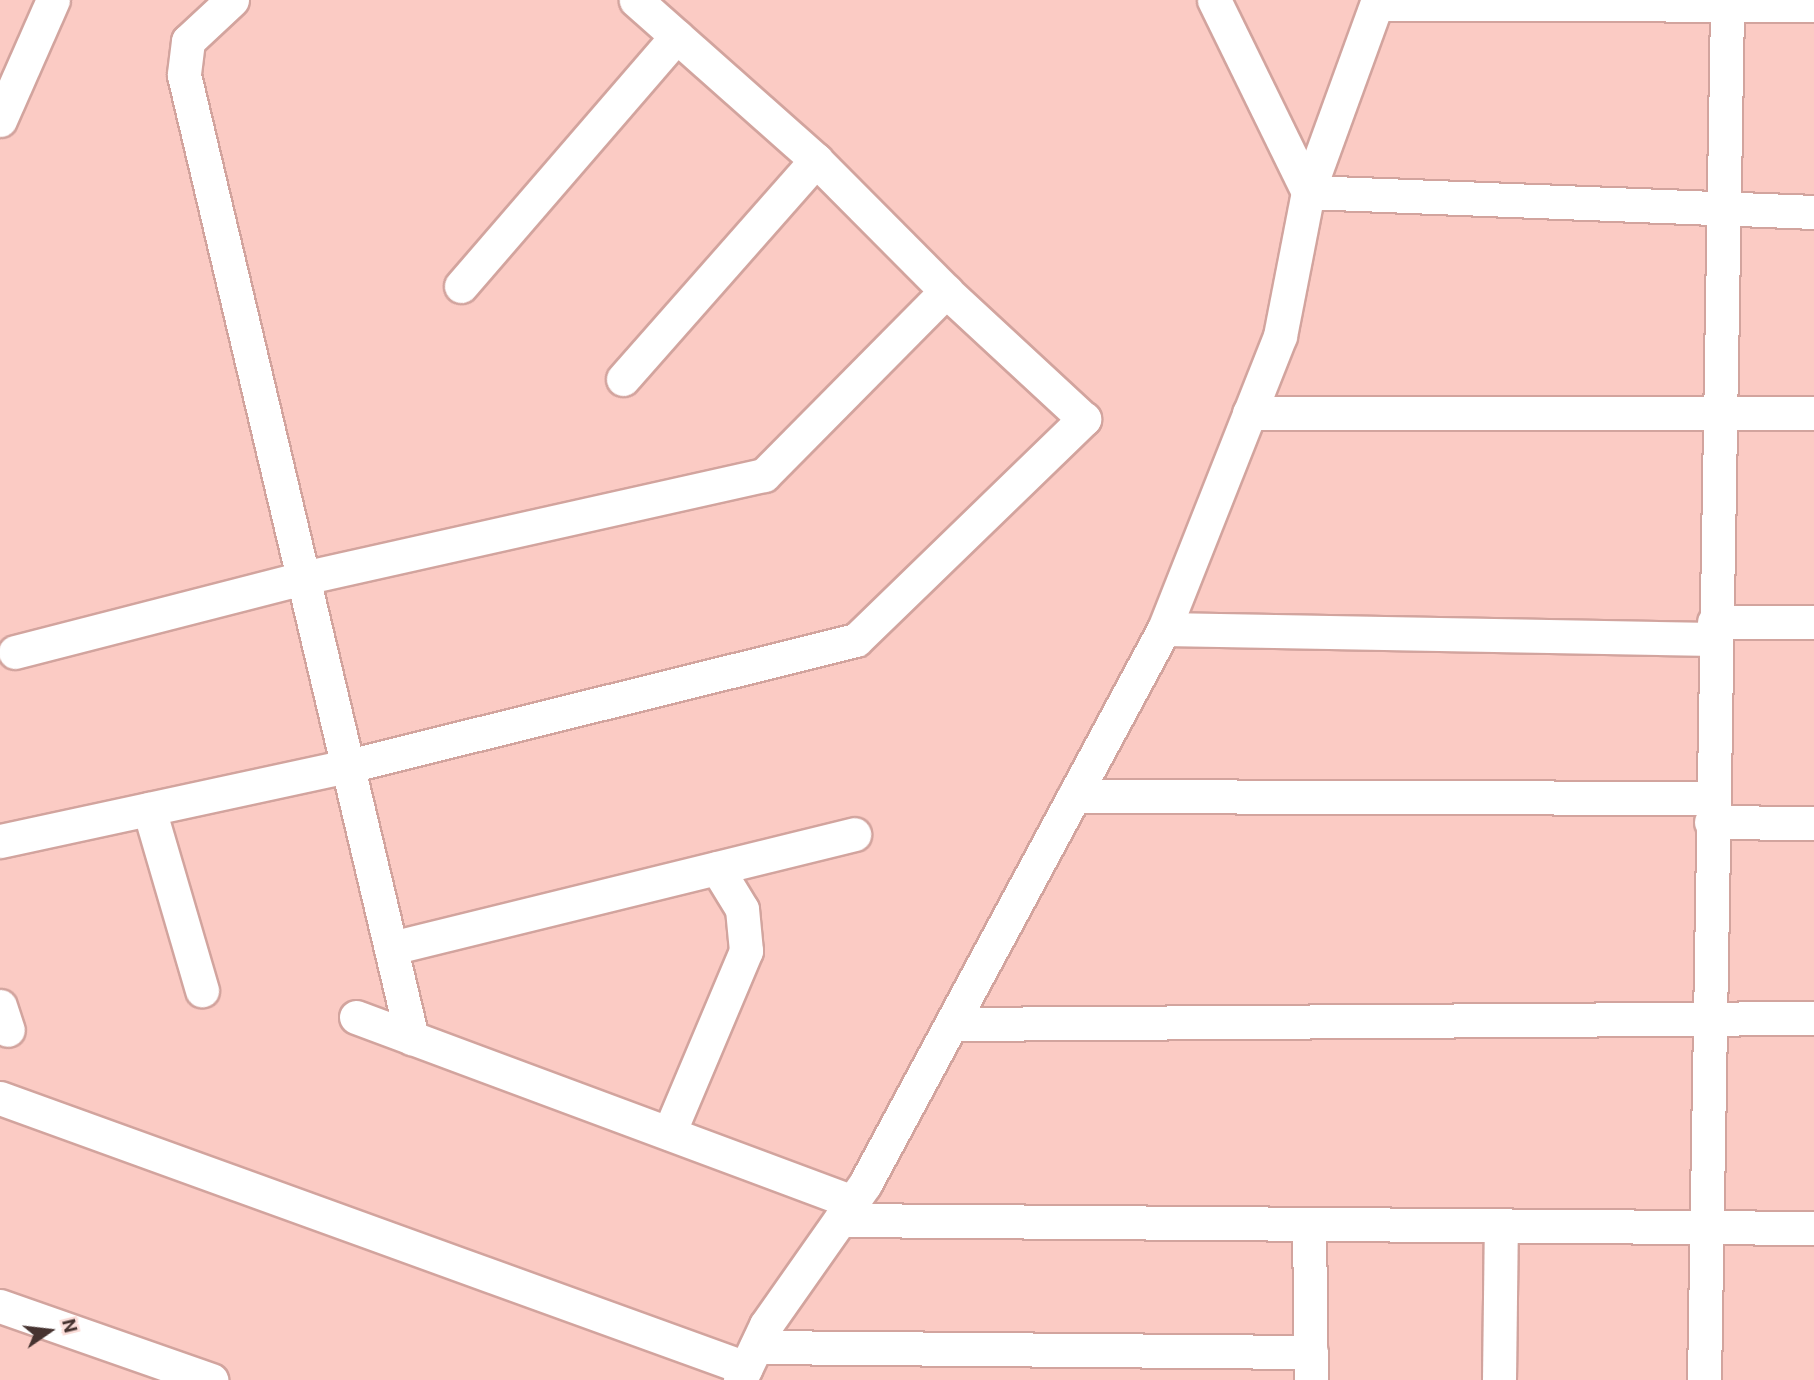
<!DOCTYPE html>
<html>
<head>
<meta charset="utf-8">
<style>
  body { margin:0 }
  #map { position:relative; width:1814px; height:1380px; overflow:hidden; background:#fbcbc4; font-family:Roboto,sans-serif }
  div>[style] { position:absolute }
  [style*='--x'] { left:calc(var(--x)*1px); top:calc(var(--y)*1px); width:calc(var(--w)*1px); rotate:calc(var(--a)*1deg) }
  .roads { filter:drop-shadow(2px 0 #d2a49e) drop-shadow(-2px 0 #d2a49e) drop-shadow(0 2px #d2a49e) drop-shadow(0 -2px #d2a49e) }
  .minor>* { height:33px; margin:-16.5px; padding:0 16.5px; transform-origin:16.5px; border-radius:16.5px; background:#fff }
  span { translate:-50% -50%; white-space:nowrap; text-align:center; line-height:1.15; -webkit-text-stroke:5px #fbddd9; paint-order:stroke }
  .north { position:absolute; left:14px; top:1296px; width:70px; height:70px; -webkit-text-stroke:5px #fbddd9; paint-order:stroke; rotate:76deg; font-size:19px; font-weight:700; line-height:28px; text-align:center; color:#463330 }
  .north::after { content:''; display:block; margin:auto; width:24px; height:32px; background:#463330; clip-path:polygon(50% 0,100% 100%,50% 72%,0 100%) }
</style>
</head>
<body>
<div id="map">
  <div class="roads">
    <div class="minor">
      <div style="--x:232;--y:0;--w:60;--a:137"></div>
      <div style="--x:188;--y:41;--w:34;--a:97"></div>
      <div style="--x:184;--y:75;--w:990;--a:76.68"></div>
      <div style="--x:1214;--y:0;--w:214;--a:63.9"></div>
      <div style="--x:1377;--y:4;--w:437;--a:0.1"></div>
      <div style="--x:0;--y:120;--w:131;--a:-66.2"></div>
      <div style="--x:1308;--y:192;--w:506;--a:2.26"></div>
      <div style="--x:461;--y:286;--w:330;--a:-49.2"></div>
      <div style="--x:623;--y:379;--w:292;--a:-48.6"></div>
      <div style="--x:1249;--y:413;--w:565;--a:0"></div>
      <div style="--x:1714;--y:622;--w:100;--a:0"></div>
      <div style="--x:1164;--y:629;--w:550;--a:1.04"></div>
      <div style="--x:15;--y:652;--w:297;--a:-14.4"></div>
      <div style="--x:303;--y:578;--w:472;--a:-12.6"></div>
      <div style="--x:764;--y:475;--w:259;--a:-45.3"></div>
      <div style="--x:1074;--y:796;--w:637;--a:0.18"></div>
      <div style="--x:149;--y:809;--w:189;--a:73.7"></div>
      <div style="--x:1711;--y:822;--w:103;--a:0.6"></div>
      <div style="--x:0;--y:841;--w:356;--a:-12.2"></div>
      <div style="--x:348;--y:766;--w:523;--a:-13.93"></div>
      <div style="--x:856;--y:640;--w:318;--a:-44.1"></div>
      <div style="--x:1084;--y:419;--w:188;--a:-137.2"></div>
      <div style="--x:946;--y:291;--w:185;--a:-134.8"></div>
      <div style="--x:816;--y:160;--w:241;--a:-138.4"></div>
      <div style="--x:391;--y:948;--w:477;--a:-13.8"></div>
      <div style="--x:0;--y:1006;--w:25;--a:72"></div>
      <div style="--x:356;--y:1017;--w:530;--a:20.42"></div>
      <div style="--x:952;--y:1024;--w:862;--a:-0.4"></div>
      <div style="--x:0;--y:1098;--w:793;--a:19.9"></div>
      <div style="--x:669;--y:1133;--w:198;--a:-67.1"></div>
      <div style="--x:746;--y:951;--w:42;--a:-95.4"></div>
      <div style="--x:742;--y:909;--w:48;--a:-121.4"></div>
      <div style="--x:840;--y:1220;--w:974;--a:0.47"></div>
      <div style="--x:1309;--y:1225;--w:155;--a:89.3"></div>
      <div style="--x:0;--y:1306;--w:224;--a:19.3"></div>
      <div style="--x:756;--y:1347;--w:555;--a:0.52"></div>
      <div style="--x:740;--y:1380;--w:61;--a:-64.7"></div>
      <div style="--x:766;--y:1325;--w:172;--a:-54.9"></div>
      <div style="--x:865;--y:1184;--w:630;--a:-61.69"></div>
      <div style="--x:1164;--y:629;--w:315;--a:-68.4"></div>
      <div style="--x:1280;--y:336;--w:147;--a:-79"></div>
      <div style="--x:1308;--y:192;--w:204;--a:-70"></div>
      <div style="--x:1499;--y:1380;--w:153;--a:-89.3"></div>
      <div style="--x:1704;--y:1380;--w:1377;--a:-89.04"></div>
    </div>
  </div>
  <div class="north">N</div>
</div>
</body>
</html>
